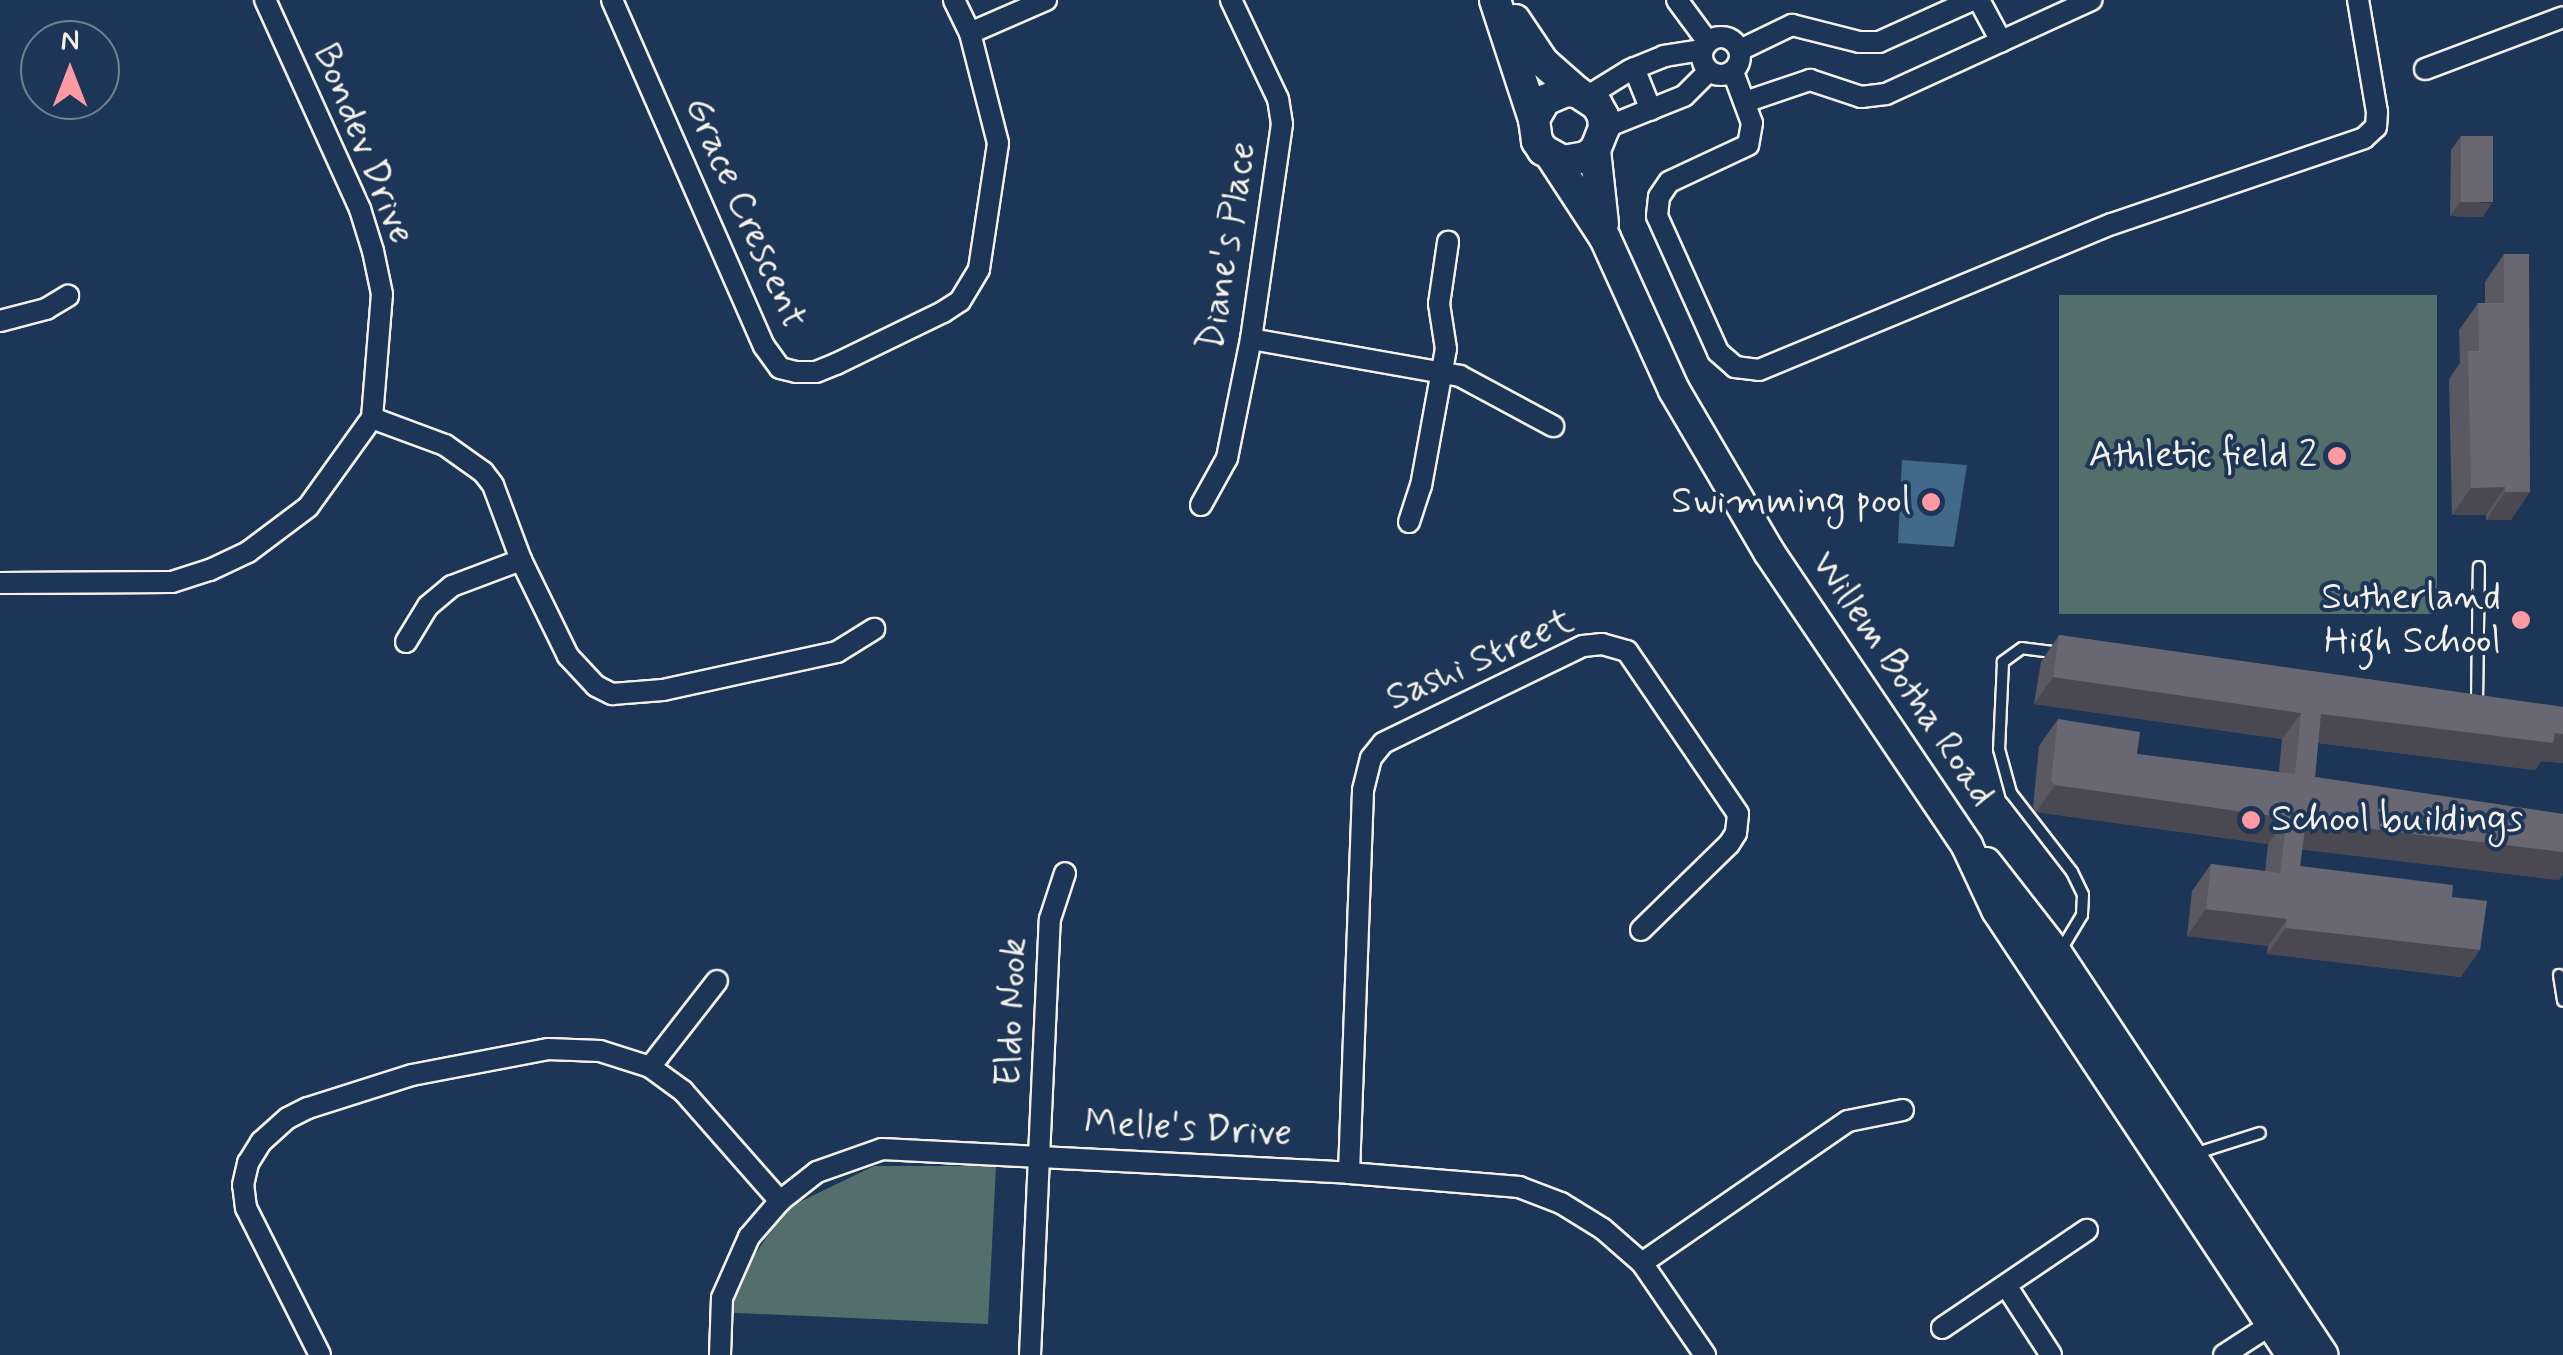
<!DOCTYPE html>
<html>
<head>
<meta charset="utf-8">
<style>
  body { margin:0 }
  #map { position:relative; width:2563px; height:1355px; overflow:hidden; background:#1d3557; font-family:Mynerve,sans-serif }
  div>[style] { position:absolute }
  [style*='--x'] { left:calc(var(--x)*1px); top:calc(var(--y)*1px); width:calc(var(--w)*1px); rotate:calc(var(--a)*1deg) }
  .green>* { inset:0; background:#536e6b; transform-origin:0 0 }
  .water>* { inset:0; background:#42688a }
  .roads { filter:drop-shadow(2px 0 #f4f1e8) drop-shadow(-2px 0 #f4f1e8) drop-shadow(0 2px #f4f1e8) drop-shadow(0 -2px #f4f1e8) }
  .lane>* { height:10px; margin:-5px; padding:0 5px; transform-origin:5px; border-radius:5px; background:#1d3557 }
  .street>* { height:20px; margin:-10px; padding:0 10px; transform-origin:10px; border-radius:10px; background:#1d3557 }
  .street>.ring { margin:-10px; padding:0; box-sizing:content-box; background:none; border:20px solid #1d3557; border-radius:50% }
  .secondary>* { height:30px; margin:-15px; padding:0 15px; transform-origin:15px; border-radius:15px; background:#1d3557 }
  .wall>* { inset:0; background:#5a5962 }
  .shaded-wall>* { inset:0; background:#4a4850 }
  .building>* { inset:0; background:#696772; transform-origin:0 0 }
  .dots>* { width:28px; height:28px; translate:-50% -50%; box-sizing:border-box; border:5px solid #1d3557; border-radius:50% }
  span { translate:-50% -50%; white-space:nowrap; text-align:center; line-height:1.15; -webkit-text-stroke:8px #1d3557; paint-order:stroke }
  .street-label { font-size:38px; color:#f4f1e8 }
  .poi-label { font-size:38px; color:#f4f1e8 }
  .right { translate:-100% -50%; text-align:right }
  .left { translate:0 -50%; text-align:left }
  .north { position:absolute; left:20px; top:20px; width:100px; height:100px; box-sizing:border-box; background:#1d3557; border:2px solid #738091; border-radius:50%; rotate:0deg; font-size:28px; font-weight:700; line-height:40px; text-align:center; color:#f4f1e8 }
  .north::after { content:''; display:block; margin:auto; width:35px; height:45px; background:#ff9aa2; clip-path:polygon(50% 0,100% 100%,50% 72%,0 100%) }
</style>
</head>
<body>
<div id="map">
  <div class="green">
    <div style="left:2059px;top:295px;width:378px;height:319px"></div>
    <div style="clip-path:polygon(874px 1166px,996px 1166px,988px 1324px,715px 1312px,787px 1208px)"></div>
  </div>
  <div class="water">
    <div style="clip-path:polygon(1902px 460px,1967px 465px,1954px 547px,1898px 543px)"></div>
  </div>
  <div class="roads">
    <div class="lane">
      <div style="--x:2061;--y:653;--w:39;--a:-173"></div>
      <div style="--x:2022;--y:648;--w:24;--a:144"></div>
      <div style="--x:2003;--y:662;--w:87;--a:92.6"></div>
      <div style="--x:1999;--y:749;--w:46;--a:74.7"></div>
      <div style="--x:2011;--y:793;--w:100;--a:52.3"></div>
      <div style="--x:2072;--y:872;--w:25;--a:64"></div>
      <div style="--x:2083;--y:895;--w:20;--a:93"></div>
      <div style="--x:2082;--y:915;--w:41;--a:121"></div>
      <div style="--x:2477;--y:702;--w:135;--a:-89.2"></div>
      <div style="--x:2559;--y:975;--w:26;--a:81"></div>
      <div style="--x:2194;--y:1154;--w:69;--a:-17.7"></div>
    </div>
    <div class="street">
      <div style="--x:612;--y:0;--w:378;--a:66.3"></div>
      <div style="--x:764;--y:346;--w:27;--a:54"></div>
      <div style="--x:780;--y:368;--w:16;--a:14"></div>
      <div style="--x:796;--y:372;--w:20;--a:0"></div>
      <div style="--x:816;--y:372;--w:22;--a:-22"></div>
      <div style="--x:836;--y:364;--w:119;--a:-25.9"></div>
      <div style="--x:943;--y:312;--w:20;--a:-33"></div>
      <div style="--x:960;--y:301;--w:37;--a:-59"></div>
      <div style="--x:979;--y:269;--w:127;--a:-81.4"></div>
      <div style="--x:998;--y:143;--w:114;--a:-104.3"></div>
      <div style="--x:970;--y:33;--w:37;--a:-116"></div>
      <div style="--x:1677;--y:0;--w:52;--a:53.6"></div>
      <div style="--x:1979;--y:0;--w:47;--a:61.8"></div>
      <div style="--x:970;--y:33;--w:83;--a:-23.5"></div>
      <div class="ring" style="left:1702px;top:37px;width:18px;height:18px"></div>
      <div style="--x:1740;--y:50;--w:58;--a:-25.7"></div>
      <div style="--x:1792;--y:25;--w:69;--a:14.2"></div>
      <div style="--x:1859;--y:42;--w:20;--a:0"></div>
      <div style="--x:1879;--y:42;--w:102;--a:-24.3"></div>
      <div style="--x:1634;--y:68;--w:45;--a:68"></div>
      <div style="--x:2425;--y:69;--w:147;--a:-20.6"></div>
      <div style="--x:1733;--y:72;--w:54;--a:69.6"></div>
      <div style="--x:1752;--y:123;--w:22;--a:100"></div>
      <div style="--x:1748;--y:145;--w:87;--a:154.9"></div>
      <div style="--x:1669;--y:182;--w:18;--a:124"></div>
      <div style="--x:1659;--y:197;--w:19;--a:96"></div>
      <div style="--x:1657;--y:216;--w:149;--a:65.8"></div>
      <div style="--x:1718;--y:352;--w:23;--a:41"></div>
      <div style="--x:1735;--y:367;--w:24;--a:7"></div>
      <div style="--x:1759;--y:370;--w:382;--a:-22.5"></div>
      <div style="--x:2112;--y:224;--w:266;--a:-18.8"></div>
      <div style="--x:2364;--y:138;--w:16;--a:-43"></div>
      <div style="--x:2376;--y:127;--w:15;--a:-86"></div>
      <div style="--x:2377;--y:112;--w:114;--a:-99.6"></div>
      <div style="--x:1588;--y:96;--w:49;--a:-31.8"></div>
      <div style="--x:1630;--y:70;--w:37;--a:-22"></div>
      <div style="--x:1664;--y:56;--w:39;--a:-9"></div>
      <div style="--x:1745;--y:102;--w:69;--a:-18.7"></div>
      <div style="--x:1810;--y:80;--w:54;--a:18.4"></div>
      <div style="--x:1861;--y:97;--w:25;--a:-7"></div>
      <div style="--x:1886;--y:94;--w:226;--a:-24.6"></div>
      <div style="--x:1604;--y:128;--w:86;--a:-21.8"></div>
      <div style="--x:1684;--y:96;--w:35;--a:-45"></div>
      <div style="--x:0;--y:321;--w:48;--a:-14.6"></div>
      <div style="--x:46;--y:309;--w:26;--a:-31"></div>
      <div style="--x:1251;--y:339;--w:212;--a:10"></div>
      <div style="--x:1460;--y:376;--w:106;--a:28.3"></div>
      <div style="--x:372;--y:418;--w:78;--a:20.3"></div>
      <div style="--x:445;--y:445;--w:47;--a:35.4"></div>
      <div style="--x:483;--y:472;--w:16;--a:52"></div>
      <div style="--x:493;--y:485;--w:80;--a:69.5"></div>
      <div style="--x:521;--y:560;--w:107;--a:63.9"></div>
      <div style="--x:568;--y:656;--w:41;--a:47"></div>
      <div style="--x:596;--y:686;--w:18;--a:27"></div>
      <div style="--x:612;--y:694;--w:51;--a:-4.5"></div>
      <div style="--x:663;--y:690;--w:178;--a:-12.3"></div>
      <div style="--x:837;--y:652;--w:44;--a:-31.9"></div>
      <div style="--x:1201;--y:505;--w:54;--a:-61"></div>
      <div style="--x:1227;--y:458;--w:121;--a:-78.6"></div>
      <div style="--x:1251;--y:339;--w:217;--a:-81.8"></div>
      <div style="--x:1282;--y:124;--w:25;--a:-99"></div>
      <div style="--x:1278;--y:99;--w:110;--a:-115.4"></div>
      <div style="--x:1409;--y:522;--w:38;--a:-72"></div>
      <div style="--x:1421;--y:486;--w:139;--a:-79.7"></div>
      <div style="--x:1446;--y:349;--w:46;--a:-98.8"></div>
      <div style="--x:1439;--y:304;--w:63;--a:-81.7"></div>
      <div style="--x:0;--y:583;--w:172;--a:-0.3"></div>
      <div style="--x:172;--y:582;--w:40;--a:-18"></div>
      <div style="--x:210;--y:570;--w:42;--a:-25.3"></div>
      <div style="--x:248;--y:552;--w:75;--a:-36.9"></div>
      <div style="--x:308;--y:507;--w:110;--a:-54.3"></div>
      <div style="--x:372;--y:418;--w:124;--a:-85.4"></div>
      <div style="--x:382;--y:294;--w:44;--a:-101.8"></div>
      <div style="--x:373;--y:251;--w:44;--a:-107.2"></div>
      <div style="--x:360;--y:209;--w:230;--a:-114.4"></div>
      <div style="--x:406;--y:642;--w:42;--a:-58.6"></div>
      <div style="--x:428;--y:606;--w:31;--a:-40"></div>
      <div style="--x:452;--y:586;--w:74;--a:-20.6"></div>
      <div style="--x:650;--y:1067;--w:109;--a:-52.1"></div>
      <div style="--x:1349;--y:1173;--w:383;--a:-87.9"></div>
      <div style="--x:1363;--y:790;--w:33;--a:-76"></div>
      <div style="--x:1371;--y:758;--w:19;--a:-51"></div>
      <div style="--x:1383;--y:743;--w:222;--a:-25.9"></div>
      <div style="--x:1583;--y:646;--w:19;--a:-6"></div>
      <div style="--x:1602;--y:644;--w:26;--a:16"></div>
      <div style="--x:1627;--y:651;--w:197;--a:55.7"></div>
      <div style="--x:1738;--y:814;--w:19;--a:96"></div>
      <div style="--x:1736;--y:833;--w:13;--a:122"></div>
      <div style="--x:1729;--y:844;--w:123;--a:135.7"></div>
      <div style="--x:1642;--y:1263;--w:250;--a:-34.6"></div>
      <div style="--x:1848;--y:1121;--w:56;--a:-11.3"></div>
      <div style="--x:2007;--y:1287;--w:81;--a:57.1"></div>
      <div style="--x:1942;--y:1328;--w:175;--a:-34.1"></div>
      <div style="--x:320;--y:1355;--w:165;--a:-116.7"></div>
      <div style="--x:246;--y:1208;--w:23;--a:-97"></div>
      <div style="--x:243;--y:1185;--w:23;--a:-77"></div>
      <div style="--x:248;--y:1163;--w:25;--a:-58"></div>
      <div style="--x:261;--y:1142;--w:36;--a:-42"></div>
      <div style="--x:288;--y:1118;--w:22;--a:-27"></div>
      <div style="--x:308;--y:1108;--w:109;--a:-17.6"></div>
      <div style="--x:412;--y:1075;--w:138;--a:-10.8"></div>
      <div style="--x:548;--y:1049;--w:52;--a:2.2"></div>
      <div style="--x:600;--y:1051;--w:52;--a:17.7"></div>
      <div style="--x:650;--y:1067;--w:41;--a:36"></div>
      <div style="--x:683;--y:1091;--w:147;--a:48.6"></div>
      <div style="--x:720;--y:1355;--w:57;--a:-88"></div>
      <div style="--x:722;--y:1298;--w:67;--a:-66.1"></div>
      <div style="--x:749;--y:1237;--w:48;--a:-49.3"></div>
      <div style="--x:780;--y:1201;--w:47;--a:-38.1"></div>
      <div style="--x:817;--y:1172;--w:69;--a:-19.5"></div>
      <div style="--x:882;--y:1149;--w:468;--a:2.9"></div>
      <div style="--x:1349;--y:1173;--w:171;--a:4.7"></div>
      <div style="--x:1519;--y:1187;--w:45;--a:20.9"></div>
      <div style="--x:1561;--y:1203;--w:49;--a:31.8"></div>
      <div style="--x:1603;--y:1229;--w:52;--a:41.1"></div>
      <div style="--x:1642;--y:1263;--w:112;--a:55.6"></div>
      <div style="--x:1030;--y:1355;--w:436;--a:-87.4"></div>
      <div style="--x:1050;--y:919;--w:48;--a:-71.9"></div>
      <div style="--x:2224;--y:1355;--w:68;--a:-33"></div>
    </div>
    <div class="secondary">
      <div style="--x:1495;--y:0;--w:125;--a:71.9"></div>
      <div style="--x:1515;--y:20;--w:50;--a:56.3"></div>
      <div style="--x:1543;--y:62;--w:45;--a:41.4"></div>
      <div style="--x:1595;--y:150;--w:11;--a:142"></div>
      <div style="--x:1586;--y:157;--w:23;--a:170"></div>
      <div style="--x:1563;--y:161;--w:23;--a:-151"></div>
      <div style="--x:1543;--y:150;--w:11;--a:-124"></div>
      <div style="--x:1537;--y:141;--w:22;--a:-98"></div>
      <div style="--x:1534;--y:119;--w:22;--a:-60"></div>
      <div style="--x:1545;--y:100;--w:23;--a:-23"></div>
      <div style="--x:1566;--y:91;--w:11;--a:5"></div>
      <div style="--x:1577;--y:92;--w:24;--a:33"></div>
      <div style="--x:1597;--y:105;--w:13;--a:61"></div>
      <div style="--x:1603;--y:116;--w:12;--a:85"></div>
      <div style="--x:1604;--y:128;--w:24;--a:112"></div>
      <div style="--x:1595;--y:150;--w:74;--a:83.8"></div>
      <div style="--x:1552;--y:157;--w:97;--a:56.8"></div>
      <div style="--x:1605;--y:238;--w:167;--a:65.6"></div>
      <div style="--x:1674;--y:390;--w:188;--a:59.6"></div>
      <div style="--x:1769;--y:552;--w:354;--a:56"></div>
      <div style="--x:1967;--y:846;--w:71;--a:64.9"></div>
      <div style="--x:1997;--y:910;--w:534;--a:56.46"></div>
      <div style="--x:1986;--y:863;--w:115;--a:52"></div>
      <div style="--x:2057;--y:954;--w:481;--a:56.5"></div>
    </div>
  </div>
  <div class="wall">
    <div style="clip-path:polygon(2461px 136px,2483px 217px,2450px 216px,2451px 150px)"></div>
    <div style="clip-path:polygon(2504px 254px,2511px 520px,2486px 520px,2486px 515px,2452px 515px,2449px 379px,2460px 363px,2459px 330px,2478px 303px,2485px 303px,2485px 282px)"></div>
    <div style="clip-path:polygon(2059px 635px,2563px 707px,2563px 763px,2541px 761px,2535px 770px,2318px 743px,2315px 777px,2563px 814px,2563px 874px,2559px 880px,2302px 849px,2300px 866px,2452px 897px,2461px 977px,2267px 954px,2268px 946px,2187px 936px,2192px 891px,2211px 864px,2265px 871px,2268px 844px,2036px 812px,2033px 807px,2039px 746px,2058px 719px,2137px 754px,2279px 772px,2282px 739px,2034px 704px,2041px 662px)"></div>
  </div>
  <div class="shaded-wall">
    <div style="clip-path:polygon(2460px 202px,2492px 203px,2483px 217px,2450px 216px)"></div>
    <div style="clip-path:polygon(2505px 487px,2486px 515px,2452px 515px,2471px 488px)"></div>
    <div style="clip-path:polygon(2505px 492px,2530px 492px,2511px 520px,2486px 520px)"></div>
    <div style="clip-path:polygon(2053px 677px,2301px 713px,2282px 739px,2034px 704px)"></div>
    <div style="clip-path:polygon(2321px 714px,2563px 734px,2563px 763px,2541px 761px,2535px 770px,2302px 741px)"></div>
    <div style="clip-path:polygon(2055px 785px,2287px 818px,2268px 844px,2036px 812px)"></div>
    <div style="clip-path:polygon(2306px 821px,2563px 852px,2563px 874px,2559px 880px,2287px 848px)"></div>
    <div style="clip-path:polygon(2206px 909px,2287px 919px,2268px 946px,2187px 936px)"></div>
    <div style="clip-path:polygon(2286px 928px,2480px 950px,2461px 977px,2267px 954px)"></div>
  </div>
  <div class="building">
    <div style="left:2461px;top:136px;width:32px;height:66px"></div>
    <div style="clip-path:polygon(2504px 254px,2529px 254px,2530px 492px,2505px 492px,2505px 487px,2471px 488px,2468px 351px,2479px 351px,2478px 303px,2504px 303px)"></div>
    <div style="clip-path:polygon(2059px 635px,2563px 707px,2563px 734px,2555px 733px,2553px 743px,2321px 714px,2315px 777px,2563px 814px,2563px 852px,2306px 821px,2300px 866px,2453px 885px,2452px 897px,2487px 901px,2480px 950px,2286px 928px,2287px 919px,2206px 909px,2211px 864px,2280px 873px,2287px 818px,2055px 785px,2051px 780px,2058px 719px,2140px 732px,2137px 754px,2295px 774px,2301px 713px,2053px 677px)"></div>
  </div>
  <div class="dots">
    <div style="left:2337px;top:456px;background:#ff9aa2"></div>
    <div style="left:1931px;top:502px;background:#ff9aa2"></div>
    <div style="left:2521px;top:620px;background:#ff9aa2"></div>
    <div style="left:2251px;top:820px;background:#ff9aa2"></div>
  </div>
  <div class="street-label">
    <span style="left:363px;top:144px;rotate:68deg">Bondev Drive</span>
    <span style="left:745px;top:213px;rotate:66deg">Grace Crescent</span>
    <span style="left:1228px;top:246px;rotate:-81deg">Diane's Place</span>
    <span style="left:1480px;top:660px;rotate:-24deg">Sashi Street</span>
    <span style="left:1903px;top:679px;rotate:56deg">Willem Botha Road</span>
    <span style="left:1012px;top:1012px;rotate:-88deg">Eldo Nook</span>
    <span style="left:1188px;top:1129px;rotate:3deg">Melle's Drive</span>
  </div>
  <div class="poi-label">
    <span class="right" style="left:2317px;top:456px">Athletic field 2</span>
    <span class="right" style="left:1911px;top:502px">Swimming pool</span>
    <span class="right" style="left:2501px;top:620px">Sutherland<br>High School</span>
    <span class="left" style="left:2271px;top:820px">School buildings</span>
  </div>
  <div class="north">N</div>
</div>
</body>
</html>
